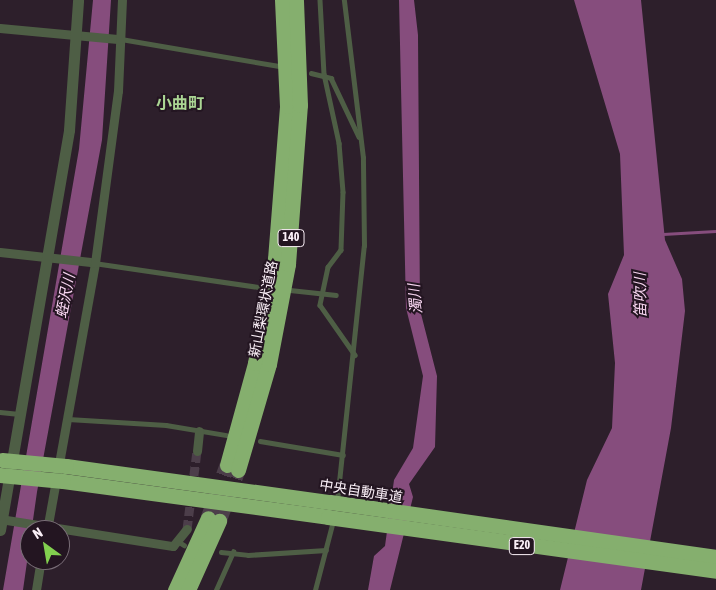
<!DOCTYPE html>
<html>
<head>
<meta charset="utf-8">
<style>
  body { margin:0 }
  #map { position:relative; width:716px; height:590px; overflow:hidden; background:#2d1f2b; font-family:"Asap Condensed","Noto Sans JP",sans-serif }
  div>[style] { position:absolute }
  [style*='--x'] { left:calc(var(--x)*1px); top:calc(var(--y)*1px); width:calc(var(--w)*1px); rotate:calc(var(--a)*1deg) }
  .water>* { inset:0; background:#864d7d }
  .stream>* { height:2.5px; margin:-1.25px; padding:0 1.25px; transform-origin:1.25px; border-radius:1.25px; background:#864d7d }
  .minor-tunnel>* { height:9px; margin-top:-4.5px; transform-origin:0; background:repeating-linear-gradient(90deg,#4c3e4a 0 9px,transparent 0 13.5px) }
  .motorway-tunnel>* { height:15px; margin-top:-7.5px; transform-origin:0; background:repeating-linear-gradient(90deg,#4c3e4a 0 15px,transparent 0 23px) }
  .service>* { height:4.5px; margin:-2.25px; padding:0 2.25px; transform-origin:2.25px; border-radius:2.25px; background:#4e5e45 }
  .minor>* { height:9px; margin:-4.5px; padding:0 4.5px; transform-origin:4.5px; border-radius:4.5px; background:#4e5e45 }
  .tertiary>* { height:11px; margin:-5.5px; padding:0 5.5px; transform-origin:5.5px; border-radius:5.5px; background:#4e5e45 }
  .motorway>* { height:15px; margin:-7.5px; padding:0 7.5px; transform-origin:7.5px; border-radius:7.5px; background:#85af6e }
  .motorway-bridge>* { height:15px; margin:-7.5px; padding:0 7.5px; transform-origin:7.5px; border-radius:7.5px; background:#85af6e }
  span { translate:-50% -50%; white-space:nowrap; text-align:center; line-height:1.15; -webkit-text-stroke:4px #231521; paint-order:stroke }
  .shield-label span { padding:1px 4px; background:#231521; border:1px solid; border-radius:4px; -webkit-text-stroke-width:0 }
  .shield-label { font-size:12px; color:#fbf0f8; font-weight:700 }
  .street-label { font-size:14px; color:#fbf0f8 }
  .water-label { font-size:15px; color:#f8d6f1; font-style:italic }
  .quarter-label { font-size:16px; color:#abd694; font-weight:700 }
  .north { position:absolute; left:20px; top:520px; width:50px; height:50px; box-sizing:border-box; background:#231521; border:1px solid #796d77; border-radius:50%; rotate:328deg; font-size:14px; font-weight:700; line-height:20px; text-align:center; color:#fbf0f8 }
  .north::after { content:''; display:block; margin:auto; width:18px; height:22px; background:#82d04f; clip-path:polygon(50% 0,100% 100%,50% 72%,0 100%) }
</style>
</head>
<body>
<div id="map">
  <div class="water">
    <div style="clip-path:polygon(93px 0,111px 0,102px 140px,37px 492px,23px 590px,3px 590px,79px 149px)"></div>
    <div style="clip-path:polygon(399px 0,414px 0,418px 35px,420px 310px,437px 376px,435px 447px,409px 484px,413px 497px,390px 590px,368px 590px,374px 556px,385px 546px,394px 480px,413px 448px,423px 376px,406px 308px)"></div>
    <div style="clip-path:polygon(574px 0,641px 0,665px 240px,682px 279px,685px 311px,671px 428px,641px 590px,560px 590px,587px 480px,612px 428px,615px 363px,608px 294px,624px 255px,620px 154px)"></div>
  </div>
  <div class="stream">
    <div style="--x:663;--y:234;--w:53;--a:-3.2"></div>
  </div>
  <div class="minor-tunnel">
    <div style="--x:187;--y:529;--w:79;--a:-82.7"></div>
  </div>
  <div class="motorway-tunnel">
    <div style="--x:208;--y:518;--w:56;--a:-70.3"></div>
    <div style="--x:219;--y:521;--w:54;--a:-69.6"></div>
  </div>
  <div class="service">
    <div style="--x:320;--y:0;--w:74;--a:86.9"></div>
    <div style="--x:324;--y:74;--w:71;--a:77.7"></div>
    <div style="--x:339;--y:143;--w:49;--a:85.3"></div>
    <div style="--x:343;--y:192;--w:58;--a:92"></div>
    <div style="--x:341;--y:250;--w:21;--a:127"></div>
    <div style="--x:328;--y:267;--w:39;--a:102"></div>
    <div style="--x:320;--y:305;--w:61;--a:55"></div>
    <div style="--x:121;--y:39;--w:160;--a:9.7"></div>
    <div style="--x:311;--y:73;--w:21;--a:14"></div>
    <div style="--x:331;--y:78;--w:65;--a:64.6"></div>
    <div style="--x:94;--y:263;--w:167;--a:8.3"></div>
    <div style="--x:290;--y:290;--w:46;--a:6.2"></div>
    <div style="--x:0;--y:412;--w:19;--a:6"></div>
    <div style="--x:68;--y:419;--w:98;--a:3.5"></div>
    <div style="--x:166;--y:425;--w:61;--a:9.5"></div>
    <div style="--x:260;--y:441;--w:84;--a:9.6"></div>
    <div style="--x:337;--y:501;--w:256;--a:-84"></div>
    <div style="--x:364;--y:246;--w:88;--a:-90.7"></div>
    <div style="--x:363;--y:158;--w:159;--a:-96.9"></div>
    <div style="--x:179;--y:542;--w:6;--a:31"></div>
    <div style="--x:221;--y:552;--w:27;--a:6"></div>
    <div style="--x:248;--y:555;--w:78;--a:-3.7"></div>
    <div style="--x:216;--y:590;--w:42;--a:-65.9"></div>
    <div style="--x:315;--y:590;--w:71;--a:-75.4"></div>
  </div>
  <div class="minor">
    <div style="--x:0;--y:28;--w:118;--a:5.4"></div>
    <div style="--x:0;--y:252;--w:91;--a:6.3"></div>
    <div style="--x:197;--y:451;--w:20;--a:-84"></div>
    <div style="--x:0;--y:519;--w:175;--a:8.9"></div>
    <div style="--x:173;--y:546;--w:22;--a:-51"></div>
    <div style="--x:47;--y:530;--w:271;--a:-79.8"></div>
    <div style="--x:95;--y:263;--w:174;--a:-82.4"></div>
    <div style="--x:118;--y:91;--w:91;--a:-87.5"></div>
    <div style="--x:36;--y:590;--w:30;--a:-81"></div>
  </div>
  <div class="tertiary">
    <div style="--x:0;--y:530;--w:406;--a:-80.2"></div>
    <div style="--x:69;--y:130;--w:130;--a:-86"></div>
  </div>
  <div class="motorway">
    <div style="--x:227;--y:465;--w:106;--a:-74.6"></div>
    <div style="--x:255;--y:363;--w:106;--a:-79.1"></div>
    <div style="--x:275;--y:259;--w:153;--a:-85.5"></div>
    <div style="--x:287;--y:106;--w:106;--a:-92.7"></div>
    <div style="--x:66;--y:466;--w:266;--a:7.8"></div>
    <div style="--x:238;--y:470;--w:110;--a:-73.7"></div>
    <div style="--x:269;--y:364;--w:102;--a:-79.2"></div>
    <div style="--x:288;--y:264;--w:159;--a:-85.7"></div>
    <div style="--x:300;--y:105;--w:105;--a:-92.2"></div>
    <div style="--x:63;--y:481;--w:267;--a:7.7"></div>
    <div style="--x:175;--y:590;--w:79;--a:-65.4"></div>
    <div style="--x:188;--y:590;--w:76;--a:-65.8"></div>
  </div>
  <div class="motorway-bridge">
    <div style="--x:2;--y:460;--w:64;--a:5.4"></div>
    <div style="--x:0;--y:475;--w:63;--a:5.4"></div>
    <div style="--x:330;--y:502;--w:390;--a:8.1"></div>
    <div style="--x:328;--y:517;--w:392;--a:7.9"></div>
  </div>
  <div class="shield-label">
    <span style="left:291px;top:238px">140</span>
    <span style="left:522px;top:546px">E20</span>
  </div>
  <div class="street-label">
    <span style="left:263px;top:309px;rotate:-79deg">新山梨環状道路</span>
    <span style="left:361px;top:491px;rotate:9deg">中央自動車道</span>
  </div>
  <div class="water-label">
    <span style="left:640px;top:295px;rotate:-91deg">笛吹川</span>
    <span style="left:65px;top:296px;rotate:-79deg">蛭沢川</span>
    <span style="left:415px;top:299px;rotate:-95deg">濁川</span>
  </div>
  <div class="quarter-label">
    <span style="left:180px;top:103px">小曲町</span>
  </div>
  <div class="north">N</div>
</div>
</body>
</html>
